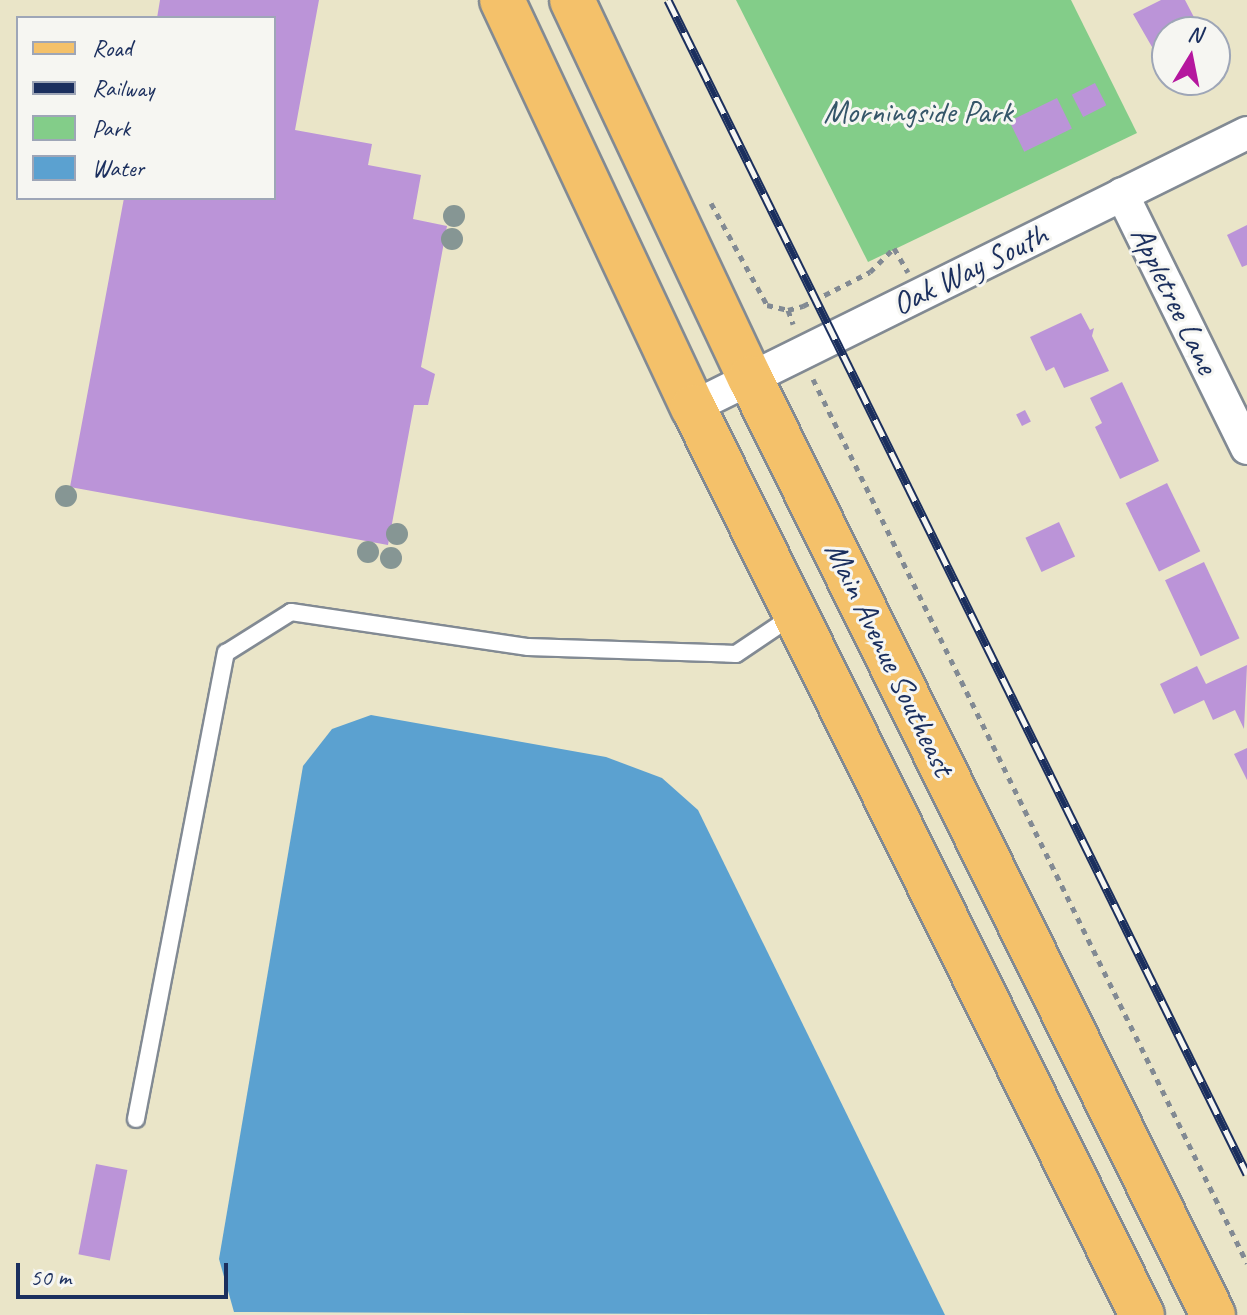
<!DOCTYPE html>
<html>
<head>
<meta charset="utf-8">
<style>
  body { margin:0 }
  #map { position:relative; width:1247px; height:1315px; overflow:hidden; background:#eae5c8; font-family:Caveat,sans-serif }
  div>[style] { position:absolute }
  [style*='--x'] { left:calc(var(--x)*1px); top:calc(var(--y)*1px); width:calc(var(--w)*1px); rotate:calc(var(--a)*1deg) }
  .green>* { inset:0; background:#83cd89 }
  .water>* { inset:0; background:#5ba1d0 }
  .building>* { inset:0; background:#bb94d8; transform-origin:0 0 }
  .path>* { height:5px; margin-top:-2.5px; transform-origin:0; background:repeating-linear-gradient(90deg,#828a93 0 6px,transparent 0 12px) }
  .roads { filter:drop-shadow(2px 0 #828a93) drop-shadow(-2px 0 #828a93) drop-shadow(0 2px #828a93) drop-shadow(0 -2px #828a93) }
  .lane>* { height:16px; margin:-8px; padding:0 8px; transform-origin:8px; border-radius:8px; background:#fff }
  .street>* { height:32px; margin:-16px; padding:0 16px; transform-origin:16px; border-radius:16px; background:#fff }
  .primary>* { height:44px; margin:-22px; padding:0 22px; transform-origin:22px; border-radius:22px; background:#f4c16a }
  .rail>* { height:9px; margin-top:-4.5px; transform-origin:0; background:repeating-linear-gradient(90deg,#f6f6f2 0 18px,#1b2f5e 0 36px); box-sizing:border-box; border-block:2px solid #1b2f5e }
  .trees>* { width:22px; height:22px; margin:-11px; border-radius:50%; background:#869694 }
  span { translate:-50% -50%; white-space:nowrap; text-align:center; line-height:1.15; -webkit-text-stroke:6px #f6f6f2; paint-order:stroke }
  .park-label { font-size:32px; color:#355669 }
  .street-label { font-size:32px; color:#1b2f5e }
  .legend { position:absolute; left:16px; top:16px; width:260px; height:184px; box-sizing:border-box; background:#f6f6f2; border:2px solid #9ea6b7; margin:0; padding:10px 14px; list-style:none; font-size:24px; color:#1b2f5e }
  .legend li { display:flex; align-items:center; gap:16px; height:40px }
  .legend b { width:40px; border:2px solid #9ea6b7 }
  .north { position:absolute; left:1151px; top:16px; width:80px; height:80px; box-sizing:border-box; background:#f6f6f2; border:2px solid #9ea6b7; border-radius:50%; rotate:10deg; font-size:22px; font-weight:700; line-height:32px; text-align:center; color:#1b2f5e }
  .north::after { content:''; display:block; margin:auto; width:28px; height:36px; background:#b5179e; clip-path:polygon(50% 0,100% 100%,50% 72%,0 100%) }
  .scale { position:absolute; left:16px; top:1263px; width:212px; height:36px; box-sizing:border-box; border:4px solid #1b2f5e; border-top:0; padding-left:10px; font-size:24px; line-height:28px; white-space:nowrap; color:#1b2f5e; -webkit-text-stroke:6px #f6f6f2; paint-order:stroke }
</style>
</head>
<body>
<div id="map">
  <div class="green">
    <div style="clip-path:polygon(736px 0,1071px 0,1137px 133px,868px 262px)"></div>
  </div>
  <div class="water">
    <div style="clip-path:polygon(371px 715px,606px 757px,662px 778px,698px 810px,945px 1315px,234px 1312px,219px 1259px,303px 766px,332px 729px)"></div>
  </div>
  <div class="building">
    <div style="clip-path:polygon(160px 0,319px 0,295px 130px,372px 144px,368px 165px,421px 175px,413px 219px,447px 226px,421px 367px,435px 374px,428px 405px,414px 405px,388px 545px,70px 487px,124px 198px,274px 198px,274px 18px,157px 18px)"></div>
    <div style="clip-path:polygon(1161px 0,1185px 0,1197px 23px,1183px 32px,1167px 32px,1167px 73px,1133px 14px)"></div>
    <div style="left:1095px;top:83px;width:25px;height:26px;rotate:63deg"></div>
    <div style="left:1057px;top:98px;width:34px;height:53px;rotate:64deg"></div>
    <div style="clip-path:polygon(1247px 225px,1247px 265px,1242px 267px,1227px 235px)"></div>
    <div style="clip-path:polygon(1081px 313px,1090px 330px,1094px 328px,1092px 336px,1109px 371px,1064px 388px,1054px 367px,1046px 371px,1030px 337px)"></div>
    <div style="clip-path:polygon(1122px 382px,1159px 461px,1120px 479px,1095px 427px,1102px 423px,1090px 398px)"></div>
    <div style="left:1025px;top:410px;width:13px;height:10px;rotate:63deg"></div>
    <div style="left:1167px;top:483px;width:76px;height:46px;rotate:64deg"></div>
    <div style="left:1059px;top:522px;width:38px;height:37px;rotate:65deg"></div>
    <div style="left:1204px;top:562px;width:84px;height:43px;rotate:65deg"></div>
    <div style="clip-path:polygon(1247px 665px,1244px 729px,1235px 710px,1213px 720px,1204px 700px,1174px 714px,1160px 684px,1197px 666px,1206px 684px)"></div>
    <div style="clip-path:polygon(1247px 748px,1247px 780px,1234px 754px)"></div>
    <div style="left:96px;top:1164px;width:32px;height:92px;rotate:11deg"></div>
  </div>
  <div class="path">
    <div style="--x:711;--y:203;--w:116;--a:61.2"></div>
    <div style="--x:767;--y:305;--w:22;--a:13"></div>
    <div style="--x:788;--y:310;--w:16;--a:-15"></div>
    <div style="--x:803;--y:306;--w:75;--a:-26.9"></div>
    <div style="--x:870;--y:272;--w:34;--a:-45"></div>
    <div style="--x:894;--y:248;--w:28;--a:60"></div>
    <div style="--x:788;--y:310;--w:15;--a:70"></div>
    <div style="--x:813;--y:379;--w:985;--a:63.85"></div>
  </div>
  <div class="roads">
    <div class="lane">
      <div style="--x:136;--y:1119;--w:475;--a:-79.1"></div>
      <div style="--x:226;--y:653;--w:77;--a:-32.2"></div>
      <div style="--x:291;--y:612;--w:240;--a:8.4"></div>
      <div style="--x:528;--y:647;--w:208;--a:1.9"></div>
      <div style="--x:736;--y:654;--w:70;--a:-33.9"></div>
    </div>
    <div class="street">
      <div style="--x:1122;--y:194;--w:283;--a:63.8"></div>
      <div style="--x:693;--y:407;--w:618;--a:-26.32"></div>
    </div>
    <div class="primary">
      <div style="--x:502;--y:0;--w:450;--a:64.9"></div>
      <div style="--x:693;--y:407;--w:1013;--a:63.69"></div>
      <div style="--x:572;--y:0;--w:418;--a:64.8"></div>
      <div style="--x:750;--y:378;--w:1045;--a:63.7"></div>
    </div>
  </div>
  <div class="rail">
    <div style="--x:668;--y:0;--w:1309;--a:63.75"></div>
  </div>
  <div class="trees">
    <div style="left:454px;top:216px"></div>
    <div style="left:452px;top:239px"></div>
    <div style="left:66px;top:496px"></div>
    <div style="left:397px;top:534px"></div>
    <div style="left:368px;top:552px"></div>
    <div style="left:391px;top:558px"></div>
  </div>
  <div class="park-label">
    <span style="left:918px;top:112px">Morningside Park</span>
  </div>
  <div class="street-label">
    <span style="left:970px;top:270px;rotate:-26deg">Oak Way South</span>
    <span style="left:1174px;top:300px;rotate:64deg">Appletree Lane</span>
    <span style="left:889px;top:659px;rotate:64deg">Main Avenue Southeast</span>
  </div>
  <ul class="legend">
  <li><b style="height:10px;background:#f4c16a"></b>Road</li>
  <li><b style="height:10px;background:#1b2f5e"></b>Railway</li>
  <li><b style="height:22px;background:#83cd89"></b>Park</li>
  <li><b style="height:22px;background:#5ba1d0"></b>Water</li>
  </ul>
  <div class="north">N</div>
  <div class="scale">50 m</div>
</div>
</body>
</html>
